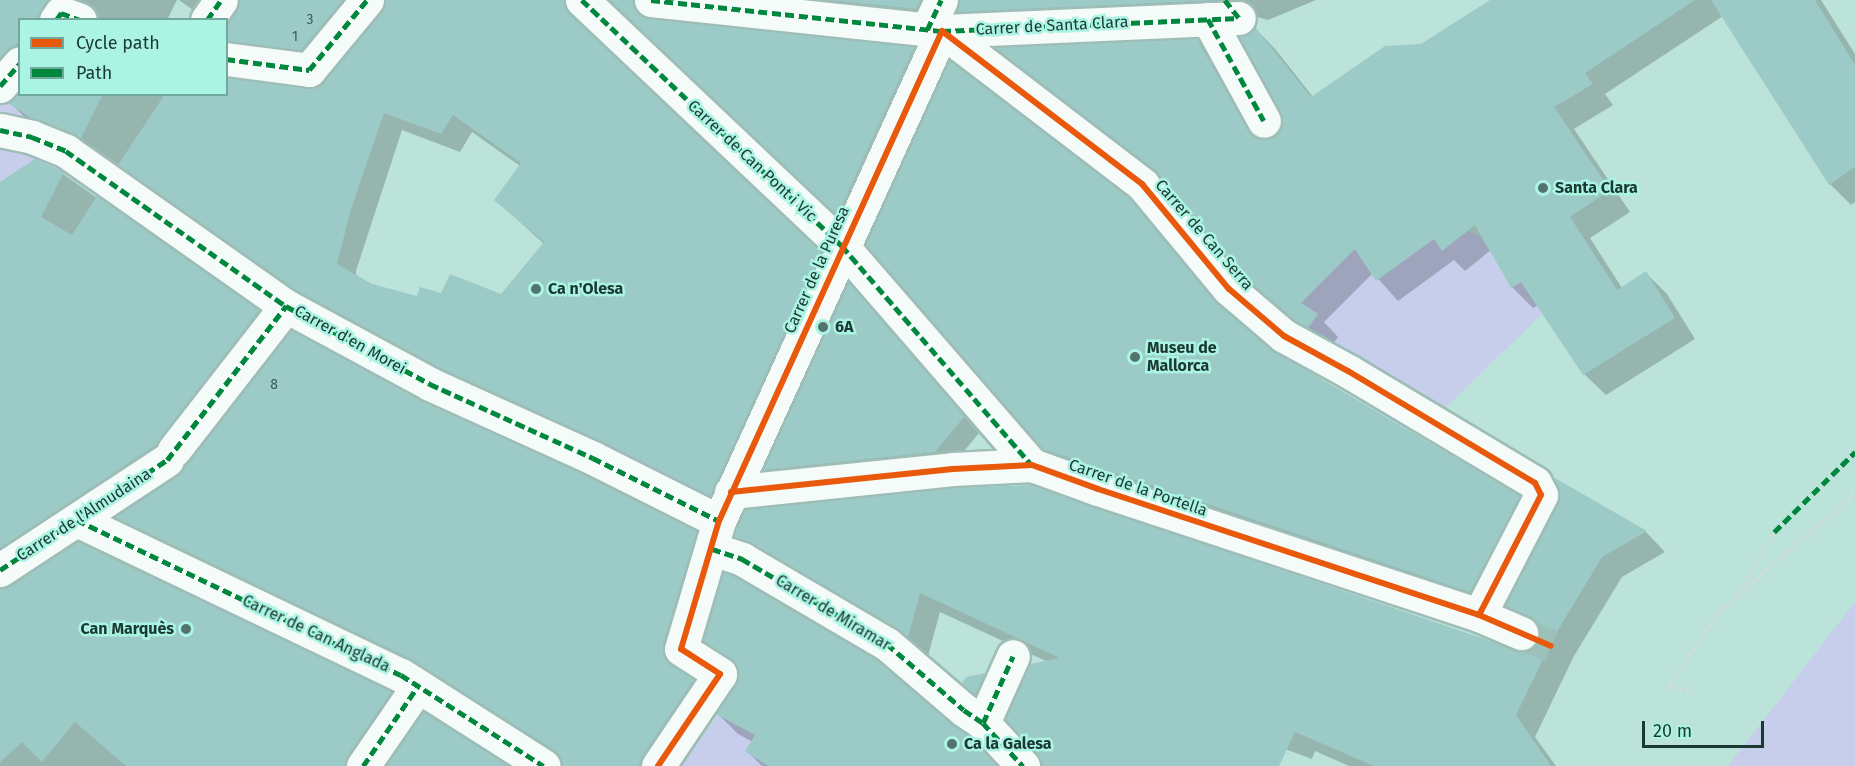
<!DOCTYPE html>
<html>
<head>
<meta charset="utf-8">
<style>
  body { margin:0 }
  #map { position:relative; width:1855px; height:766px; overflow:hidden; background:#bce3da; font-family:"Fira Sans",sans-serif }
  div>[style] { position:absolute }
  [style*='--x'] { left:calc(var(--x)*1px); top:calc(var(--y)*1px); width:calc(var(--w)*1px); rotate:calc(var(--a)*1deg) }
  .green>* { inset:0; background:#c6ceeb }
  .shadow>* { inset:0; background:#0003 }
  .building>* { inset:0; background:#9ccac7 }
  .minor-tunnel>* { height:33px; margin-top:-16.5px; transform-origin:0; background:repeating-linear-gradient(90deg,#9cc1b9 0 33px,transparent 0 49px) }
  .path>* { height:4px; margin-top:-2px; transform-origin:0; background:repeating-linear-gradient(90deg,#d0ddda 0 3px,transparent 0 6px) }
  .roads { filter:drop-shadow(2px 0 #9dbdb6) drop-shadow(-2px 0 #9dbdb6) drop-shadow(0 2px #9dbdb6) drop-shadow(0 -2px #9dbdb6) }
  .minor>* { height:33px; margin:-16.5px; padding:0 16.5px; transform-origin:16.5px; border-radius:16.5px; background:#f5fbf9 }
  .quiet>* { height:4.5px; margin-top:-2.25px; transform-origin:0; background:repeating-linear-gradient(90deg,#00873e 0 9px,transparent 0 13.5px) }
  .cycleway>* { height:6px; margin:-3px; padding:0 3px; transform-origin:3px; border-radius:3px; background:#e8590c }
  .dots>* { width:16px; height:16px; translate:-50% -50%; box-sizing:border-box; border:3px solid #abf4e3; border-radius:50% }
  span { translate:-50% -50%; white-space:nowrap; text-align:center; line-height:1.15; -webkit-text-stroke:5px #abf4e3; paint-order:stroke }
  .number-label { font-size:14px; color:#3b5d58 }
  .number-label span { -webkit-text-stroke-width:0 }
  .street-label { font-size:16px; color:#1b3933 }
  .poi-label { font-size:16px; color:#1b3933; font-weight:700 }
  .left { translate:0 -50%; text-align:left }
  .right { translate:-100% -50%; text-align:right }
  .legend { position:absolute; left:18px; top:18px; width:210px; height:78px; box-sizing:border-box; background:#abf4e3; border:2px solid #71a99d; margin:0; padding:8px 10px; list-style:none; font-size:18px; color:#1b3933 }
  .legend li { display:flex; align-items:center; gap:12px; height:30px }
  .legend b { width:30px; border:2px solid #71a99d }
  .scale { position:absolute; left:1642px; top:721px; width:122px; height:27px; box-sizing:border-box; border:3px solid #1b3933; border-top:0; padding-left:8px; font-size:18px; line-height:21px; white-space:nowrap; color:#1b3933; -webkit-text-stroke:4px #abf4e3; paint-order:stroke }
</style>
</head>
<body>
<div id="map">
  <div class="green">
    <div style="clip-path:polygon(0 97px,50px 132px,40px 158px,0 182px)"></div>
    <div style="clip-path:polygon(1467px 231px,1481px 237px,1511px 288px,1521px 282px,1542px 314px,1444px 409px,1303px 335px,1318px 314px,1302px 303px,1352px 245px,1376px 281px,1434px 239px,1443px 250px)"></div>
    <div style="clip-path:polygon(1855px 602px,1855px 766px,1728px 766px,1766px 717px)"></div>
    <div style="clip-path:polygon(718px 715px,755px 735px,745px 751px,768px 766px,680px 766px)"></div>
  </div>
  <div class="shadow">
    <div style="clip-path:polygon(0 0,177px 0,167px 20px,100px 20px,87px 13px,64px 20px,20px 20px,20px 73px,3px 92px,0 104px)"></div>
    <div style="clip-path:polygon(179px 0,233px 0,207px 20px)"></div>
    <div style="clip-path:polygon(241px 0,379px 0,319px 67px,226px 71px,226px 27px,238px 11px)"></div>
    <div style="clip-path:polygon(evenodd,387px 0,594px 0,581px 15px,585px 31px,838px 271px,728px 512px,458px 385px,316px 308px,28px 120px,10px 103px,20px 93px,226px 94px,317px 89px,383px 13px,387px 0,402px 130px,460px 152px,472px 132px,520px 166px,496px 200px,544px 244px,502px 296px,442px 295px,419px 298px,371px 286px,356px 277px,356px 271px,402px 130px)"></div>
    <div style="clip-path:polygon(607px 0,663px 0,650px 16px,650px 20px,913px 48px,931px 66px,856px 232px,615px 4px)"></div>
    <div style="clip-path:polygon(684px 0,955px 0,934px 27px)"></div>
    <div style="clip-path:polygon(961px 0,1316px 0,1268px 20px,1257px 17px,976px 29px,958px 11px)"></div>
    <div style="clip-path:polygon(1492px 0,1821px 0,1855px 54px,1855px 202px,1851px 205px,1830px 184px,1723px 16px,1605px 94px,1613px 105px,1574px 129px,1630px 212px,1590px 238px,1622px 288px,1646px 273px,1667px 294px,1695px 339px,1606px 395px,1584px 374px,1539px 305px,1533px 308px,1512px 287px,1491px 250px,1465px 271px,1454px 260px,1398px 301px,1373px 273px,1324px 322px,1338px 337px,1330px 348px,1318px 341px,1244px 275px,1167px 182px,1017px 68px,998px 49px,1197px 40px,1218px 62px,1262px 141px,1273px 139px,1282px 131px,1284px 121px,1249px 35px,1256px 29px,1276px 50px,1313px 97px,1422px 45px)"></div>
    <div style="clip-path:polygon(56px 169px,258px 311px,279px 332px,177px 465px,4px 582px,2px 590px,391px 693px,411px 713px,375px 766px,0 766px,0 183px)"></div>
    <div style="clip-path:polygon(1128px 199px,1151px 222px,1229px 315px,1274px 354px,1338px 389px,1519px 497px,1541px 519px,1492px 614px,1067px 471px,1044px 448px)"></div>
    <div style="clip-path:polygon(849px 285px,979px 433px,951px 467px,780px 485px,765px 470px)"></div>
    <div style="clip-path:polygon(420px 402px,696px 532px,717px 553px,683px 666px,684px 675px,714px 701px,670px 766px,564px 766px,563px 762px,434px 680px,137px 538px,117px 517px)"></div>
    <div style="clip-path:polygon(1557px 481px,1646px 532px,1665px 552px,1622px 577px,1574px 656px,1535px 737px,1556px 766px,1349px 766px,1315px 751px,1312px 759px,1190px 714px,1261px 766px,1043px 766px,1048px 662px,940px 612px,928px 656px,773px 562px,756px 556px,736px 536px,1523px 653px,1534px 649px,1540px 640px,1541px 632px,1527px 625px,1507px 605px,1559px 504px,1561px 495px)"></div>
    <div style="clip-path:polygon(705px 640px,997px 766px,762px 766px,747px 751px,753px 742px,738px 734px,718px 714px,737px 685px,739px 670px,725px 661px)"></div>
    <div style="clip-path:polygon(984px 675px,991px 681px,982px 700px,970px 690px,967px 679px)"></div>
  </div>
  <div class="building">
    <div style="clip-path:polygon(0 0,48px 0,37px 20px,20px 20px,20px 41px,0 57px)"></div>
    <div style="clip-path:polygon(239px 0,343px 0,301px 50px,226px 41px,226px 25px,236px 11px)"></div>
    <div style="clip-path:polygon(evenodd,385px 0,564px 0,569px 14px,821px 252px,710px 496px,601px 441px,438px 367px,296px 290px,118px 165px,165px 94px,226px 94px,226px 78px,307px 89px,316px 87px,381px 12px,385px 0,384px 113px,441px 134px,453px 115px,521px 163px,494px 200px,544px 242px,501px 294px,450px 274px,441px 293px,420px 287px,417px 296px,372px 284px,337px 264px,351px 209px,384px 113px)"></div>
    <div style="clip-path:polygon(609px 0,633px 0,640px 15px,649px 19px,914px 47px,837px 216px)"></div>
    <div style="clip-path:polygon(828px 0,920px 0,916px 9px)"></div>
    <div style="clip-path:polygon(959px 0,1221px 0,956px 12px)"></div>
    <div style="clip-path:polygon(1490px 0,1695px 0,1585px 73px,1593px 84px,1554px 107px,1610px 190px,1570px 217px,1617px 290px,1646px 271px,1675px 318px,1583px 375px,1521px 282px,1511px 288px,1475px 225px,1442px 251px,1434px 239px,1376px 281px,1355px 249px,1301px 303px,1318px 314px,1308px 328px,1295px 320px,1242px 276px,1154px 169px,994px 47px,1197px 39px,1248px 130px,1255px 137px,1264px 140px,1272px 138px,1280px 131px,1283px 121px,1239px 37px,1249px 34px,1255px 27px,1311px 97px,1385px 46px,1421px 44px)"></div>
    <div style="clip-path:polygon(1711px 0,1815px 0,1855px 65px,1855px 167px,1829px 185px)"></div>
    <div style="clip-path:polygon(949px 60px,1129px 198px,1215px 301px,1272px 350px,1520px 496px,1470px 592px,1043px 449px,865px 244px)"></div>
    <div style="clip-path:polygon(17px 94px,103px 94px,81px 138px,29px 117px,8px 103px)"></div>
    <div style="clip-path:polygon(35px 159px,64px 172px,41px 217px,72px 235px,97px 196px,259px 310px,157px 444px,0 548px,0 182px)"></div>
    <div style="clip-path:polygon(848px 282px,965px 416px,935px 452px,763px 470px)"></div>
    <div style="clip-path:polygon(291px 330px,421px 401px,585px 475px,697px 531px,663px 644px,664px 656px,670px 664px,694px 679px,642px 756px,639px 766px,563px 766px,560px 757px,554px 750px,409px 658px,114px 517px,178px 475px)"></div>
    <div style="clip-path:polygon(1555px 478px,1647px 531px,1602px 557px,1555px 635px,1516px 715px,1551px 766px,1374px 766px,1295px 732px,1279px 766px,1041px 766px,1037px 753px,1005px 719px,1030px 664px,1060px 658px,920px 593px,908px 638px,897px 628px,751px 543px,734px 537px,745px 509px,954px 488px,1032px 485px,1523px 652px,1533px 648px,1538px 640px,1539px 630px,1536px 621px,1529px 616px,1505px 606px,1558px 504px,1560px 495px)"></div>
    <div style="clip-path:polygon(78px 541px,392px 691px,348px 755px,345px 766px,126px 766px,75px 722px,42px 762px,22px 742px,0 762px,0 589px,10px 586px)"></div>
    <div style="clip-path:polygon(723px 573px,734px 576px,876px 659px,971px 737px,997px 766px,768px 766px,745px 751px,755px 735px,716px 714px,736px 684px,739px 675px,737px 666px,730px 658px,703px 641px)"></div>
    <div style="clip-path:polygon(985px 673px,975px 695px,962px 683px,966px 677px)"></div>
    <div style="clip-path:polygon(423px 711px,509px 766px,386px 766px)"></div>
  </div>
  <div class="minor-tunnel">
    <div style="--x:1521;--y:633;--w:33;--a:23"></div>
  </div>
  <div class="path">
    <div style="--x:1743;--y:590;--w:66;--a:-61.9"></div>
    <div style="--x:1694;--y:694;--w:26;--a:-162"></div>
    <div style="--x:1669;--y:686;--w:91;--a:-55.8"></div>
    <div style="--x:1720;--y:611;--w:179;--a:-40.9"></div>
  </div>
  <div class="roads">
    <div class="minor">
      <div style="--x:582;--y:0;--w:358;--a:43.4"></div>
      <div style="--x:842;--y:246;--w:290;--a:49.1"></div>
      <div style="--x:651;--y:0;--w:293;--a:6.1"></div>
      <div style="--x:942;--y:31;--w:297;--a:-2.5"></div>
      <div style="--x:1208;--y:19;--w:116;--a:61.2"></div>
      <div style="--x:56;--y:20;--w:9;--a:-54"></div>
      <div style="--x:61;--y:13;--w:20;--a:20"></div>
      <div style="--x:207;--y:20;--w:24;--a:-55"></div>
      <div style="--x:927;--y:30;--w:33;--a:-65"></div>
      <div style="--x:226;--y:59;--w:84;--a:7.5"></div>
      <div style="--x:309;--y:70;--w:91;--a:-50.4"></div>
      <div style="--x:0;--y:86;--w:30;--a:-49"></div>
      <div style="--x:0;--y:130;--w:33;--a:12"></div>
      <div style="--x:32;--y:137;--w:37;--a:22"></div>
      <div style="--x:66;--y:151;--w:269;--a:35.2"></div>
      <div style="--x:286;--y:306;--w:164;--a:28.4"></div>
      <div style="--x:430;--y:384;--w:179;--a:24.4"></div>
      <div style="--x:593;--y:458;--w:141;--a:26.6"></div>
      <div style="--x:174;--y:450;--w:182;--a:-52.1"></div>
      <div style="--x:731;--y:492;--w:223;--a:-5.9"></div>
      <div style="--x:953;--y:469;--w:79;--a:-2.9"></div>
      <div style="--x:1032;--y:465;--w:70;--a:20"></div>
      <div style="--x:1098;--y:489;--w:401;--a:18.3"></div>
      <div style="--x:1479;--y:615;--w:46;--a:23.2"></div>
      <div style="--x:77;--y:520;--w:359;--a:25.6"></div>
      <div style="--x:401;--y:675;--w:169;--a:32.5"></div>
      <div style="--x:712;--y:549;--w:32;--a:18"></div>
      <div style="--x:742;--y:559;--w:168;--a:30.4"></div>
      <div style="--x:887;--y:644;--w:101;--a:40.6"></div>
      <div style="--x:964;--y:710;--w:23;--a:34"></div>
      <div style="--x:983;--y:723;--w:59;--a:47.1"></div>
      <div style="--x:0;--y:570;--w:200;--a:-33.4"></div>
      <div style="--x:983;--y:723;--w:73;--a:-65.9"></div>
      <div style="--x:363;--y:766;--w:97;--a:-55.5"></div>
      <div style="--x:658;--y:766;--w:111;--a:-56"></div>
      <div style="--x:720;--y:674;--w:46;--a:-147.3"></div>
      <div style="--x:681;--y:649;--w:134;--a:-73.5"></div>
      <div style="--x:719;--y:521;--w:538;--a:-65.53"></div>
      <div style="--x:942;--y:31;--w:252;--a:37.4"></div>
      <div style="--x:1142;--y:184;--w:136;--a:50.4"></div>
      <div style="--x:1229;--y:289;--w:72;--a:40.5"></div>
      <div style="--x:1284;--y:336;--w:73;--a:28.7"></div>
      <div style="--x:1348;--y:371;--w:218;--a:30.9"></div>
      <div style="--x:1535;--y:483;--w:13;--a:63"></div>
      <div style="--x:1541;--y:495;--w:135;--a:117.3"></div>
    </div>
  </div>
  <div class="quiet">
    <div style="--x:582;--y:0;--w:358;--a:43.4"></div>
    <div style="--x:842;--y:246;--w:290;--a:49.1"></div>
    <div style="--x:651;--y:0;--w:293;--a:6.1"></div>
    <div style="--x:942;--y:31;--w:297;--a:-2.5"></div>
    <div style="--x:1225;--y:0;--w:23;--a:52"></div>
    <div style="--x:1208;--y:19;--w:116;--a:61.2"></div>
    <div style="--x:56;--y:20;--w:9;--a:-54"></div>
    <div style="--x:61;--y:13;--w:20;--a:20"></div>
    <div style="--x:207;--y:20;--w:24;--a:-55"></div>
    <div style="--x:927;--y:30;--w:33;--a:-65"></div>
    <div style="--x:226;--y:59;--w:84;--a:7.5"></div>
    <div style="--x:309;--y:70;--w:91;--a:-50.4"></div>
    <div style="--x:0;--y:86;--w:30;--a:-49"></div>
    <div style="--x:0;--y:130;--w:33;--a:12"></div>
    <div style="--x:32;--y:137;--w:37;--a:22"></div>
    <div style="--x:66;--y:151;--w:269;--a:35.2"></div>
    <div style="--x:286;--y:306;--w:164;--a:28.4"></div>
    <div style="--x:430;--y:384;--w:179;--a:24.4"></div>
    <div style="--x:593;--y:458;--w:141;--a:26.6"></div>
    <div style="--x:77;--y:520;--w:359;--a:25.6"></div>
    <div style="--x:401;--y:675;--w:169;--a:32.5"></div>
    <div style="--x:1774;--y:532;--w:114;--a:-44.6"></div>
    <div style="--x:712;--y:549;--w:32;--a:18"></div>
    <div style="--x:742;--y:559;--w:168;--a:30.4"></div>
    <div style="--x:887;--y:644;--w:101;--a:40.6"></div>
    <div style="--x:964;--y:710;--w:23;--a:34"></div>
    <div style="--x:983;--y:723;--w:59;--a:47.1"></div>
    <div style="--x:0;--y:570;--w:200;--a:-33.4"></div>
    <div style="--x:167;--y:460;--w:195;--a:-52.3"></div>
    <div style="--x:983;--y:723;--w:73;--a:-65.9"></div>
    <div style="--x:363;--y:766;--w:97;--a:-55.5"></div>
  </div>
  <div class="cycleway">
    <div style="--x:731;--y:492;--w:223;--a:-5.9"></div>
    <div style="--x:953;--y:469;--w:79;--a:-2.9"></div>
    <div style="--x:1032;--y:465;--w:70;--a:20"></div>
    <div style="--x:1098;--y:489;--w:401;--a:18.3"></div>
    <div style="--x:1479;--y:615;--w:78;--a:23.3"></div>
    <div style="--x:658;--y:766;--w:111;--a:-56"></div>
    <div style="--x:720;--y:674;--w:46;--a:-147.3"></div>
    <div style="--x:681;--y:649;--w:134;--a:-73.5"></div>
    <div style="--x:719;--y:521;--w:538;--a:-65.53"></div>
    <div style="--x:942;--y:31;--w:252;--a:37.4"></div>
    <div style="--x:1142;--y:184;--w:136;--a:50.4"></div>
    <div style="--x:1229;--y:289;--w:72;--a:40.5"></div>
    <div style="--x:1284;--y:336;--w:73;--a:28.7"></div>
    <div style="--x:1348;--y:371;--w:218;--a:30.9"></div>
    <div style="--x:1535;--y:483;--w:13;--a:63"></div>
    <div style="--x:1541;--y:495;--w:135;--a:117.3"></div>
  </div>
  <div class="dots">
    <div style="left:1543px;top:188px;background:#53746d"></div>
    <div style="left:536px;top:289px;background:#53746d"></div>
    <div style="left:823px;top:327px;background:#53746d"></div>
    <div style="left:1135px;top:357px;background:#53746d"></div>
    <div style="left:186px;top:629px;background:#53746d"></div>
    <div style="left:952px;top:744px;background:#53746d"></div>
  </div>
  <div class="number-label">
    <span style="left:310px;top:20px">3</span>
    <span style="left:295px;top:37px">1</span>
    <span style="left:274px;top:385px">8</span>
  </div>
  <div class="street-label">
    <span style="left:1052px;top:26px;rotate:-3deg">Carrer de Santa Clara</span>
    <span style="left:752px;top:161px;rotate:43deg">Carrer de Can Pont i Vic</span>
    <span style="left:1204px;top:235px;rotate:49deg">Carrer de Can Serra</span>
    <span style="left:817px;top:270px;rotate:-66deg">Carrer de la Puresa</span>
    <span style="left:350px;top:340px;rotate:29deg">Carrer d'en Morei</span>
    <span style="left:1138px;top:488px;rotate:19deg">Carrer de la Portella</span>
    <span style="left:84px;top:515px;rotate:-33deg">Carrer de l'Almudaina</span>
    <span style="left:833px;top:613px;rotate:31deg">Carrer de Miramar</span>
    <span style="left:316px;top:634px;rotate:25deg">Carrer de Can Anglada</span>
  </div>
  <div class="poi-label">
    <span class="left" style="left:1555px;top:188px">Santa Clara</span>
    <span class="left" style="left:548px;top:289px">Ca n'Olesa</span>
    <span class="left" style="left:835px;top:327px">6A</span>
    <span class="left" style="left:1147px;top:357px">Museu de<br>Mallorca</span>
    <span class="right" style="left:174px;top:629px">Can Marquès</span>
    <span class="left" style="left:964px;top:744px">Ca la Galesa</span>
  </div>
  <ul class="legend">
  <li><b style="height:8px;background:#e8590c"></b>Cycle path</li>
  <li><b style="height:8px;background:#00873e"></b>Path</li>
  </ul>
  <div class="scale">20 m</div>
</div>
</body>
</html>
